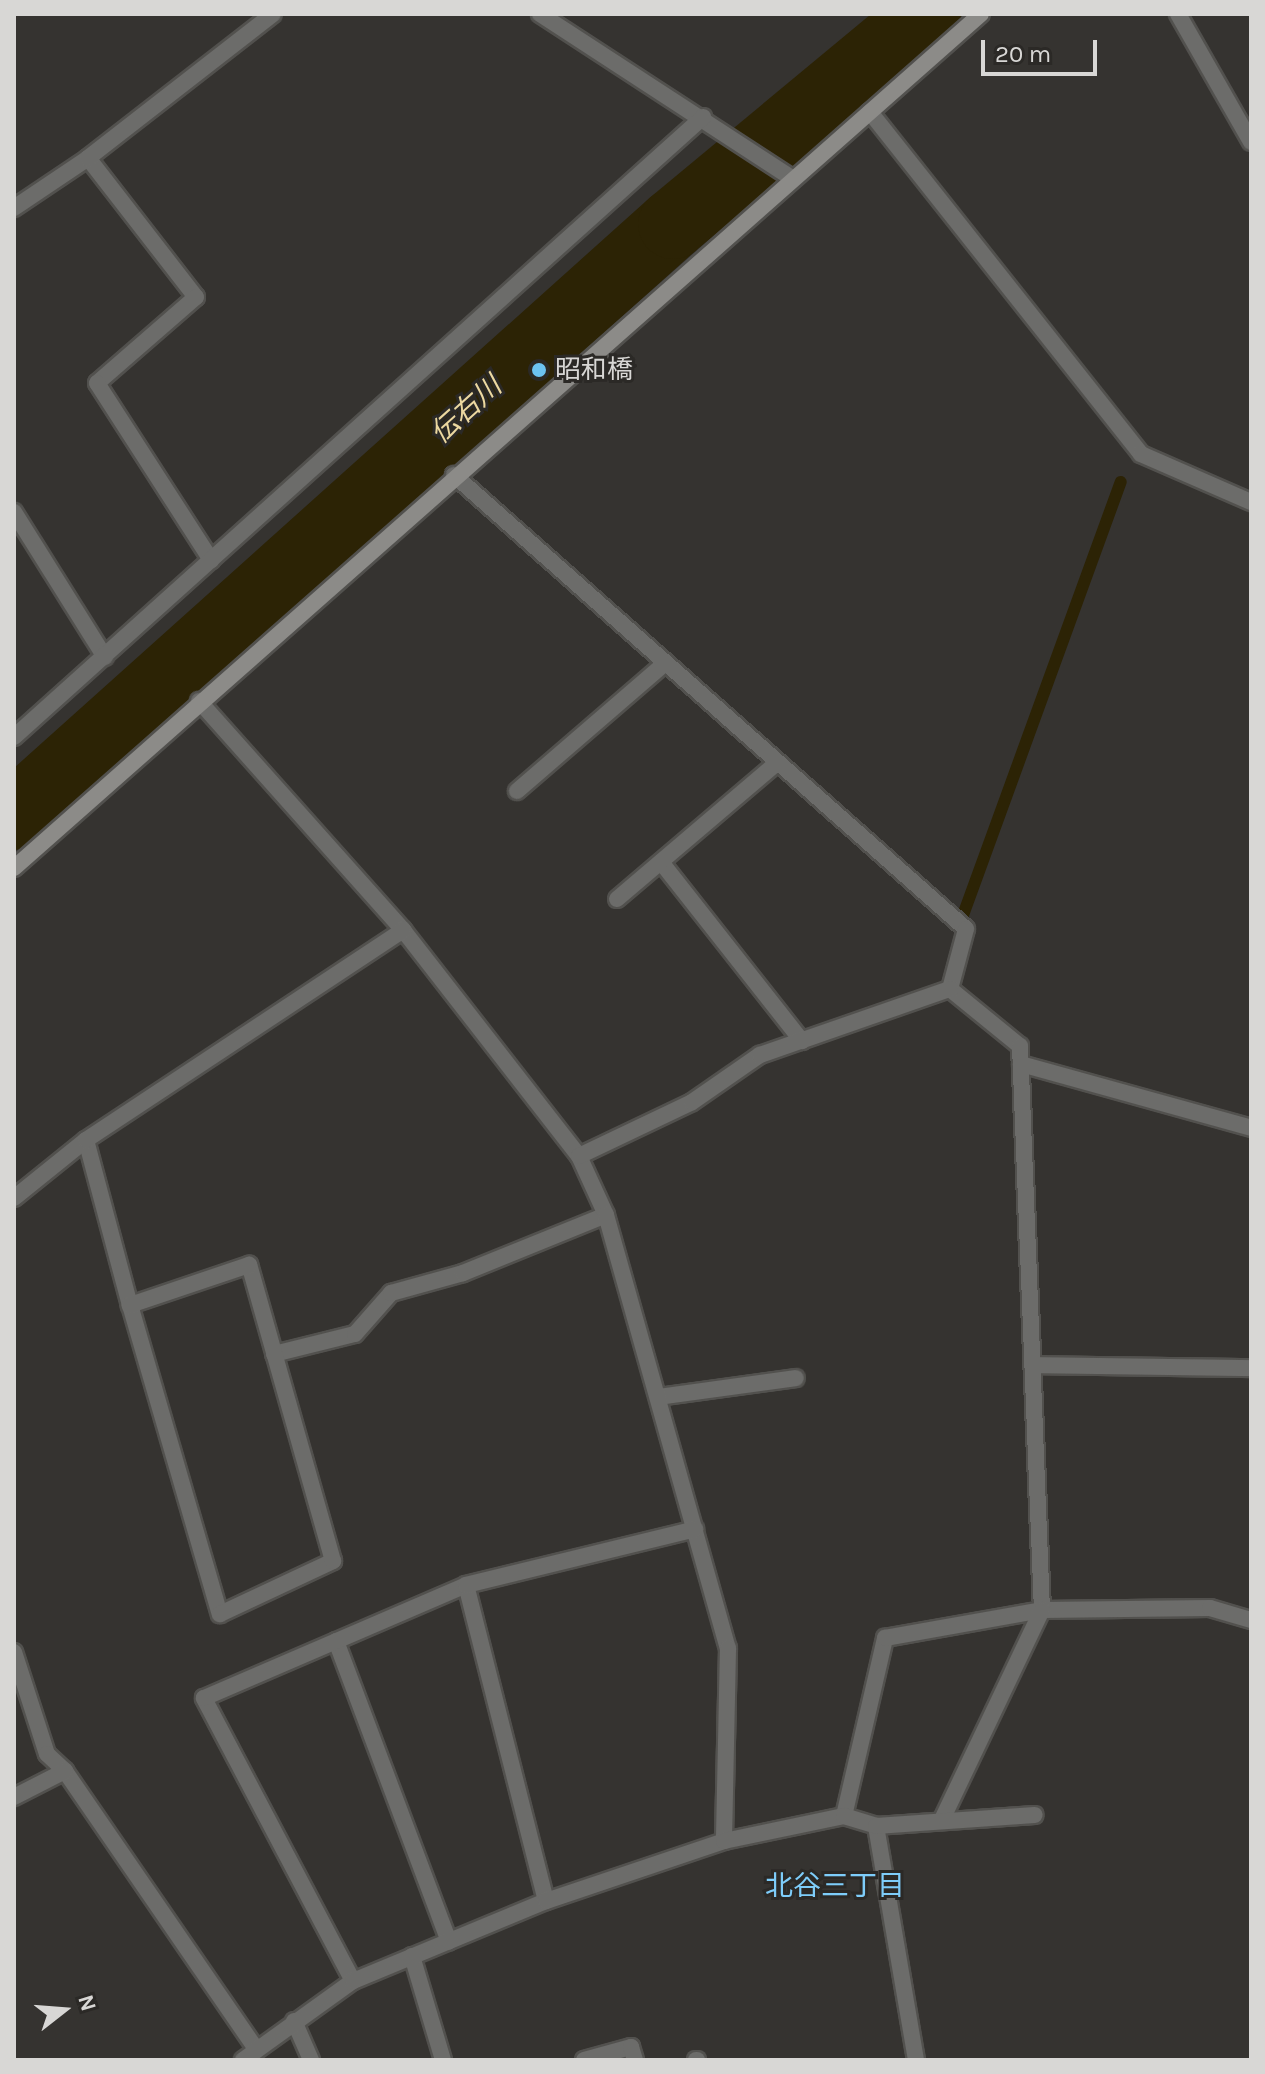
<!DOCTYPE html>
<html>
<head>
<meta charset="utf-8">
<style>
  body { margin:0 }
  #map { position:relative; width:1265px; height:2074px; overflow:hidden; background:#353330; font-family:Karla,"Noto Sans JP",sans-serif }
  div>[style] { position:absolute }
  [style*='--x'] { left:calc(var(--x)*1px); top:calc(var(--y)*1px); width:calc(var(--w)*1px); rotate:calc(var(--a)*1deg) }
  .stream>* { height:12px; margin:-6px; padding:0 6px; transform-origin:6px; border-radius:6px; background:#2c2305 }
  .river>* { height:70px; margin:-35px; padding:0 35px; transform-origin:35px; border-radius:35px; background:#2c2305 }
  .roads { filter:drop-shadow(2px 0 #52514e) drop-shadow(-2px 0 #52514e) drop-shadow(0 2px #52514e) drop-shadow(0 -2px #52514e) }
  .lane>* { height:16px; margin:-8px; padding:0 8px; transform-origin:8px; border-radius:8px; background:#6c6c6a }
  .street>* { height:16px; margin:-8px; padding:0 8px; transform-origin:8px; border-radius:8px; background:#6c6c6a }
  .secondary>* { height:16px; margin:-8px; padding:0 8px; transform-origin:8px; border-radius:8px; background:#8c8b88 }
  .dots>* { width:22px; height:22px; translate:-50% -50%; box-sizing:border-box; border:4px solid #2b2926; border-radius:50% }
  span { translate:-50% -50%; white-space:nowrap; text-align:center; line-height:1.15; -webkit-text-stroke:6px #2b2926; paint-order:stroke }
  .poi-label { font-size:26px; color:#d8d7d5 }
  .left { translate:0 -50%; text-align:left }
  .water-label { font-size:28px; color:#ecd8a0; font-style:italic }
  .neighbourhood-label { font-size:28px; color:#7ecdfa }
  .frame { position:absolute; inset:0; border:16px solid #d8d7d5; pointer-events:none }
  .north { position:absolute; left:24px; top:1970px; width:80px; height:80px; -webkit-text-stroke:6px #2b2926; paint-order:stroke; rotate:73deg; font-size:22px; font-weight:700; line-height:32px; text-align:center; color:#d8d7d5 }
  .north::after { content:''; display:block; margin:auto; width:28px; height:36px; background:#d8d7d5; clip-path:polygon(50% 0,100% 100%,50% 72%,0 100%) }
  .scale { position:absolute; left:981px; top:40px; width:116px; height:36px; box-sizing:border-box; border:4px solid #d8d7d5; border-top:0; padding-left:10px; font-size:24px; line-height:28px; white-space:nowrap; color:#d8d7d5; -webkit-text-stroke:6px #2b2926; paint-order:stroke }
</style>
</head>
<body>
<div id="map">
  <div class="stream">
    <div style="--x:962;--y:918;--w:464;--a:-70"></div>
  </div>
  <div class="river">
    <div style="--x:14;--y:815;--w:885;--a:-41.89"></div>
    <div style="--x:673;--y:224;--w:329;--a:-39.7"></div>
  </div>
  <div class="roads">
    <div class="lane">
      <div style="--x:88;--y:158;--w:176;--a:52.2"></div>
      <div style="--x:196;--y:297;--w:131;--a:139"></div>
      <div style="--x:97;--y:383;--w:211;--a:57.2"></div>
      <div style="--x:517;--y:791;--w:194;--a:-40.8"></div>
      <div style="--x:661;--y:862;--w:228;--a:51.8"></div>
      <div style="--x:617;--y:899;--w:210;--a:-40.4"></div>
      <div style="--x:1021;--y:1064;--w:239;--a:15.5"></div>
      <div style="--x:274;--y:1354;--w:83;--a:-13.9"></div>
      <div style="--x:355;--y:1334;--w:55;--a:-48.7"></div>
      <div style="--x:391;--y:1293;--w:75;--a:-15.5"></div>
      <div style="--x:463;--y:1273;--w:154;--a:-22.1"></div>
      <div style="--x:1034;--y:1365;--w:217;--a:0.8"></div>
      <div style="--x:658;--y:1397;--w:139;--a:-7.8"></div>
      <div style="--x:336;--y:1641;--w:321;--a:69.4"></div>
      <div style="--x:844;--y:1816;--w:183;--a:-77"></div>
      <div style="--x:885;--y:1638;--w:159;--a:-10.1"></div>
      <div style="--x:1042;--y:1610;--w:168;--a:-0.7"></div>
      <div style="--x:1210;--y:1608;--w:43;--a:16.3"></div>
      <div style="--x:412;--y:1956;--w:109;--a:73.4"></div>
      <div style="--x:353;--y:1981;--w:320;--a:-117.8"></div>
      <div style="--x:204;--y:1698;--w:285;--a:-23.3"></div>
      <div style="--x:294;--y:2021;--w:43;--a:66.4"></div>
      <div style="--x:584;--y:2060;--w:49;--a:-15.5"></div>
      <div style="--x:631;--y:2047;--w:14;--a:73"></div>
      <div style="--x:696;--y:2060;--w:1;--a:0"></div>
    </div>
    <div class="street">
      <div style="--x:540;--y:14;--w:302;--a:33.1"></div>
      <div style="--x:1178;--y:14;--w:147;--a:60.3"></div>
      <div style="--x:870;--y:112;--w:436;--a:51.6"></div>
      <div style="--x:1141;--y:454;--w:120;--a:23.6"></div>
      <div style="--x:14;--y:208;--w:89;--a:-34"></div>
      <div style="--x:88;--y:158;--w:234;--a:-37.9"></div>
      <div style="--x:454;--y:475;--w:684;--a:41.56"></div>
      <div style="--x:966;--y:929;--w:62;--a:104.9"></div>
      <div style="--x:950;--y:989;--w:90;--a:39.2"></div>
      <div style="--x:1020;--y:1046;--w:564;--a:87.77"></div>
      <div style="--x:1042;--y:1610;--w:230;--a:115.5"></div>
      <div style="--x:14;--y:512;--w:171;--a:57.9"></div>
      <div style="--x:199;--y:701;--w:307;--a:48.3"></div>
      <div style="--x:403;--y:930;--w:286;--a:52.1"></div>
      <div style="--x:579;--y:1156;--w:65;--a:65.4"></div>
      <div style="--x:606;--y:1215;--w:450;--a:74.3"></div>
      <div style="--x:728;--y:1648;--w:193;--a:91.2"></div>
      <div style="--x:14;--y:737;--w:927;--a:-41.98"></div>
      <div style="--x:86;--y:1140;--w:171;--a:75.1"></div>
      <div style="--x:130;--y:1305;--w:322;--a:73.8"></div>
      <div style="--x:220;--y:1614;--w:125;--a:-25.1"></div>
      <div style="--x:333;--y:1561;--w:308;--a:-105.8"></div>
      <div style="--x:249;--y:1265;--w:126;--a:161.4"></div>
      <div style="--x:579;--y:1156;--w:125;--a:-25.5"></div>
      <div style="--x:692;--y:1102;--w:83;--a:-34.7"></div>
      <div style="--x:760;--y:1055;--w:201;--a:-19.2"></div>
      <div style="--x:14;--y:1198;--w:92;--a:-38.9"></div>
      <div style="--x:86;--y:1140;--w:380;--a:-33.5"></div>
      <div style="--x:14;--y:1652;--w:107;--a:72.1"></div>
      <div style="--x:47;--y:1754;--w:25;--a:43"></div>
      <div style="--x:65;--y:1771;--w:337;--a:55.5"></div>
      <div style="--x:14;--y:1797;--w:57;--a:-27"></div>
      <div style="--x:876;--y:1826;--w:237;--a:80.3"></div>
      <div style="--x:546;--y:1901;--w:326;--a:-104.2"></div>
      <div style="--x:466;--y:1585;--w:236;--a:-13.7"></div>
      <div style="--x:243;--y:2060;--w:135;--a:-35.7"></div>
      <div style="--x:353;--y:1981;--w:209;--a:-22.5"></div>
      <div style="--x:546;--y:1901;--w:188;--a:-18.6"></div>
      <div style="--x:724;--y:1841;--w:123;--a:-11.8"></div>
      <div style="--x:844;--y:1816;--w:34;--a:17"></div>
      <div style="--x:876;--y:1826;--w:159;--a:-4"></div>
    </div>
    <div class="secondary">
      <div style="--x:14;--y:868;--w:1290;--a:-41.45"></div>
    </div>
  </div>
  <div class="dots">
    <div style="left:539px;top:370px;background:#6cc3f2"></div>
  </div>
  <div class="poi-label">
    <span class="left" style="left:555px;top:370px">昭和橋</span>
  </div>
  <div class="water-label">
    <span style="left:466px;top:410px;rotate:-42deg">伝右川</span>
  </div>
  <div class="neighbourhood-label">
    <span style="left:835px;top:1886px">北谷三丁目</span>
  </div>
  <div class="frame"></div>
  <div class="north">N</div>
  <div class="scale">20 m</div>
</div>
</body>
</html>
